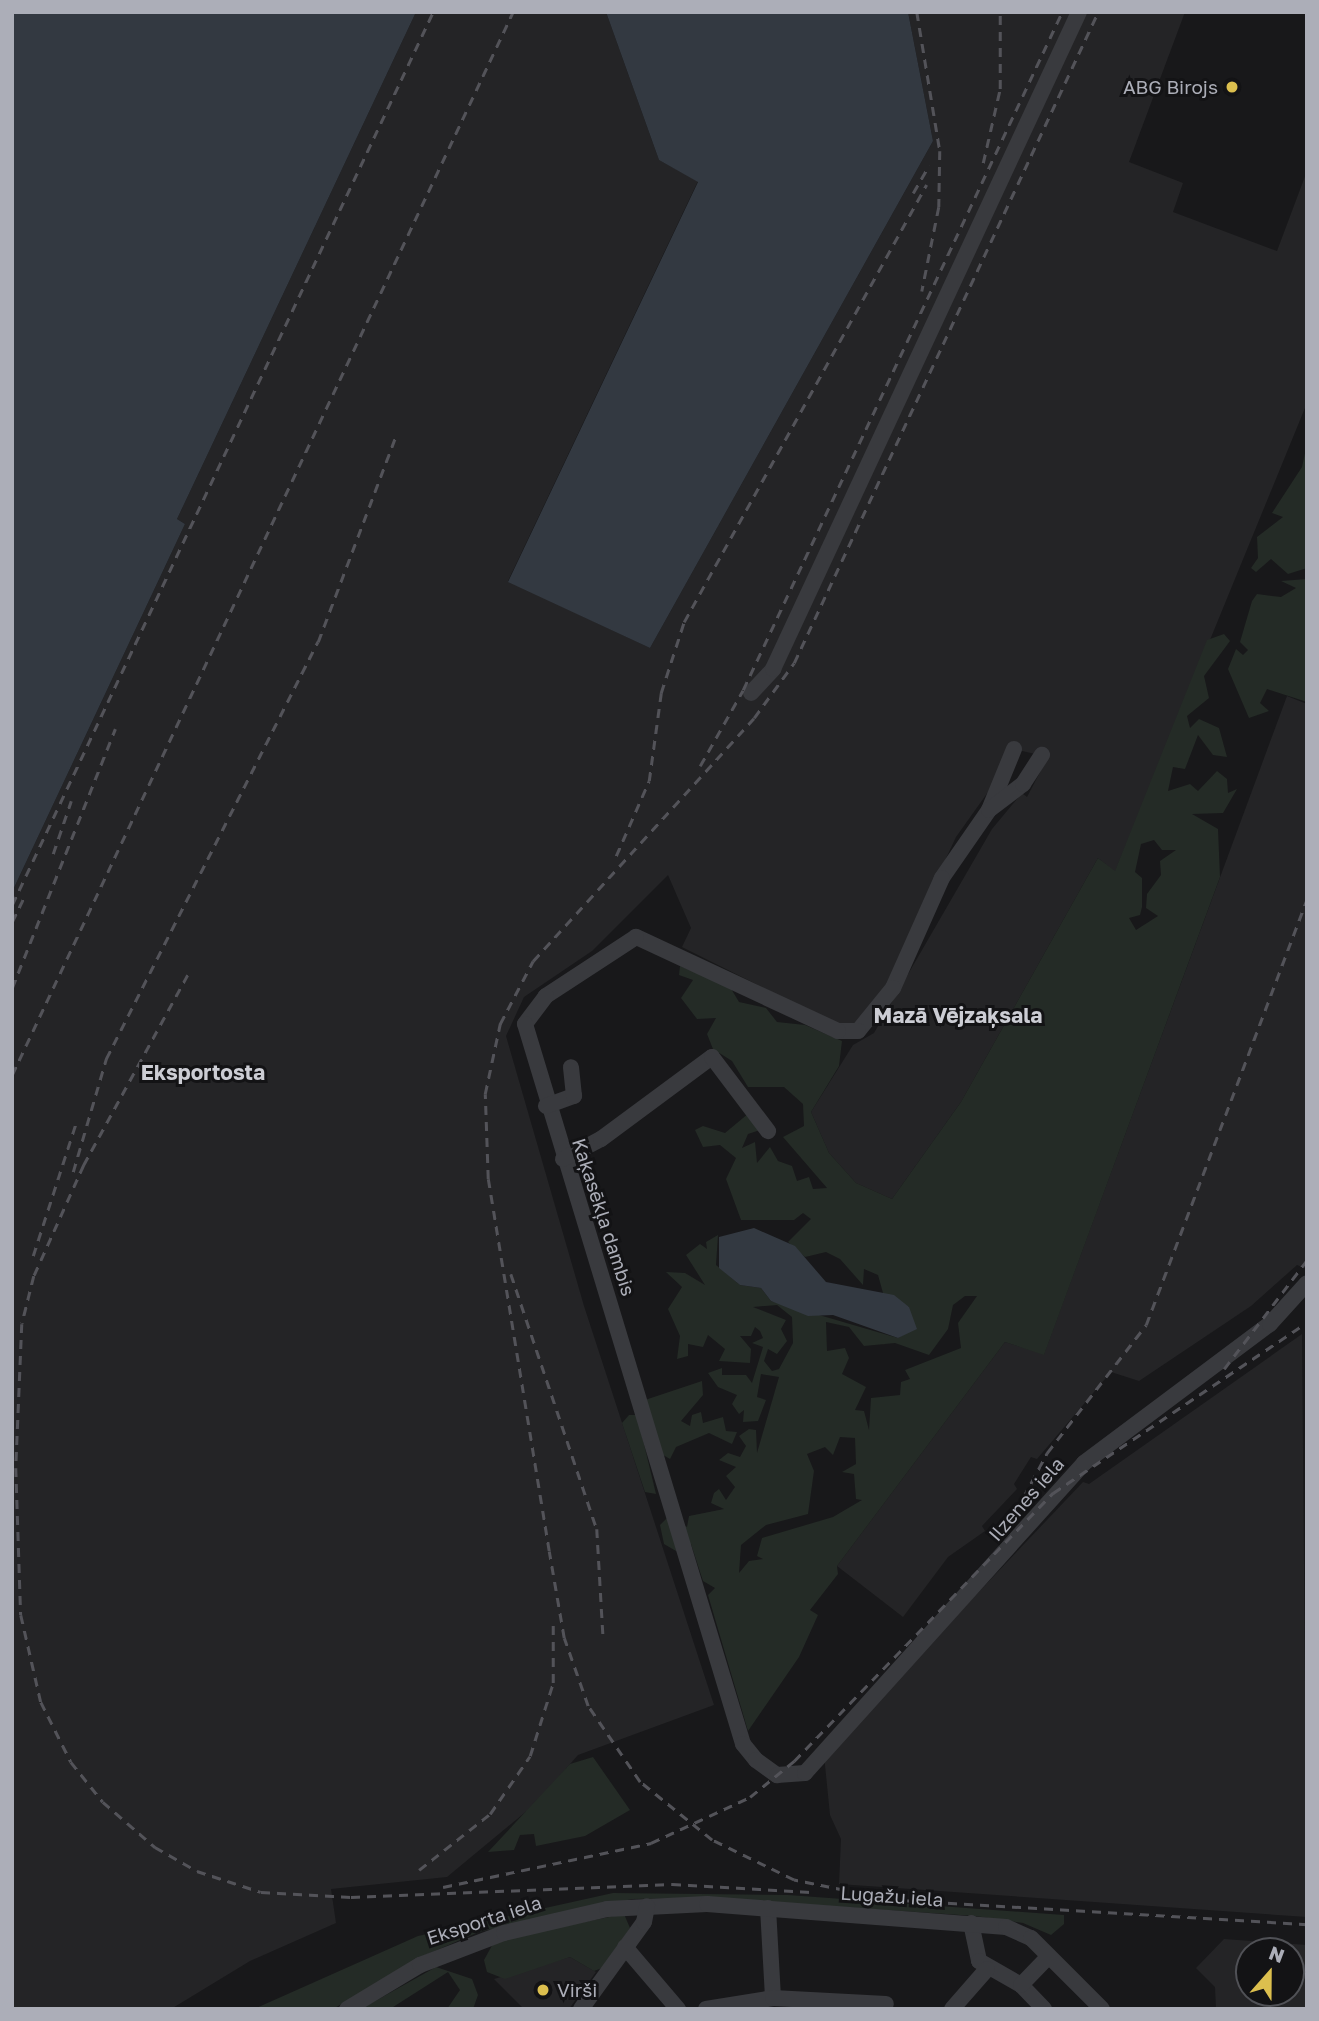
<!DOCTYPE html>
<html>
<head>
<meta charset="utf-8">
<style>
  body { margin:0 }
  #map { position:relative; width:1319px; height:2021px; overflow:hidden; background:#18181a; font-family:"Golos Text",sans-serif }
  div>[style] { position:absolute }
  [style*='--x'] { left:calc(var(--x)*1px); top:calc(var(--y)*1px); width:calc(var(--w)*1px); rotate:calc(var(--a)*1deg) }
  .built>* { inset:0; background:#242426 }
  .green>* { inset:0; background:#242b26 }
  .water>* { inset:0; background:#333941 }
  .minor>* { height:16px; margin:-8px; padding:0 8px; transform-origin:8px; border-radius:8px; background:#393a3e }
  .rail>* { height:2.5px; margin-top:-1.25px; transform-origin:0; background:repeating-linear-gradient(90deg,#535359 0 9px,transparent 0 16px) }
  .dots>* { width:19px; height:19px; translate:-50% -50%; box-sizing:border-box; border:4px solid #131315; border-radius:50% }
  span { translate:-50% -50%; white-space:nowrap; text-align:center; line-height:1.15; -webkit-text-stroke:6px #131315; paint-order:stroke }
  .poi-label { font-size:19px; color:#acaeb8 }
  .right { translate:-100% -50%; text-align:right }
  .left { translate:0 -50%; text-align:left }
  .street-label { font-size:19px; color:#acaeb8 }
  .neighbourhood-label { font-size:21px; color:#cccdd4; font-weight:700 }
  .frame { position:absolute; inset:0; border:14px solid #acaeb8; pointer-events:none }
  .north { position:absolute; left:1235px; top:1937px; width:70px; height:70px; box-sizing:border-box; background:#131315; border:2px solid #505156; border-radius:50%; rotate:21deg; font-size:19px; font-weight:700; line-height:28px; text-align:center; color:#acaeb8 }
  .north::after { content:''; display:block; margin:auto; width:24px; height:32px; background:#dcbf4e; clip-path:polygon(50% 0,100% 100%,50% 72%,0 100%) }
</style>
</head>
<body>
<div id="map">
  <div class="built">
    <div style="clip-path:polygon(416px 12px,606px 12px,659px 160px,698px 181px,508px 581px,650px 648px,933px 141px,908px 12px,1185px 12px,1129px 162px,1183px 183px,1173px 212px,1277px 251px,1307px 171px,1307px 403px,1115px 872px,1098px 858px,961px 1102px,892px 1199px,856px 1183px,829px 1153px,811px 1112px,853px 1045px,874px 1033px,992px 829px,1022px 793px,1027px 797px,1048px 757px,1018px 750px,956px 837px,885px 988px,856px 1023px,842px 1027px,682px 947px,691px 928px,668px 875px,592px 951px,524px 997px,506px 1036px,584px 1306px,714px 1705px,578px 1755px,534px 1805px,447px 1877px,331px 1889px,336px 1923px,250px 1961px,171px 2009px,12px 2009px,12px 892px,185px 524px,177px 519px,203px 464px)"></div>
    <div style="clip-path:polygon(1287px 696px,1307px 704px,1307px 1269px,1297px 1265px,1251px 1306px,1139px 1381px,1111px 1372px,1037px 1459px,1031px 1457px,1014px 1484px,1017px 1489px,982px 1526px,985px 1531px,948px 1557px,903px 1617px,837px 1566px,1005px 1342px,1044px 1354px)"></div>
    <div style="clip-path:polygon(1302px 1334px,1307px 1917px,839px 1884px,841px 1839px,830px 1815px,824px 1755px,1083px 1482px,1089px 1484px)"></div>
    <div style="clip-path:polygon(evenodd,1224px 1939px,1307px 1945px,1307px 2009px,1216px 2009px,1215px 1987px,1196px 1968px,1224px 1939px,1291px 1951px,1291px 1993px,1249px 1993px,1249px 1951px,1291px 1951px)"></div>
    <div style="clip-path:polygon(570px 1957px,596px 1972px,569px 2009px,524px 2009px,494px 1979px)"></div>
  </div>
  <div class="green">
    <div style="clip-path:polygon(1307px 444px,1307px 568px,1288px 574px,1271px 559px,1256px 572px,1251px 568px,1258px 558px,1257px 537px,1283px 517px,1272px 513px,1302px 467px)"></div>
    <div style="clip-path:polygon(1307px 579px,1307px 702px,1267px 689px,1260px 703px,1269px 711px,1249px 718px,1228px 669px,1236px 649px,1243px 655px,1248px 650px,1240px 642px,1252px 601px,1257px 594px,1281px 597px,1296px 588px,1281px 581px)"></div>
    <div style="clip-path:polygon(evenodd,1224px 634px,1230px 641px,1204px 676px,1209px 698px,1187px 716px,1190px 728px,1199px 719px,1219px 728px,1227px 757px,1213px 755px,1198px 735px,1185px 769px,1173px 767px,1168px 791px,1190px 784px,1198px 791px,1217px 771px,1227px 779px,1228px 793px,1237px 789px,1223px 813px,1192px 814px,1218px 829px,1220px 877px,1044px 1355px,1005px 1342px,837px 1566px,838px 1574px,810px 1610px,818px 1615px,799px 1657px,748px 1731px,708px 1595px,715px 1588px,703px 1581px,691px 1544px,676px 1551px,664px 1544px,660px 1525px,670px 1515px,687px 1527px,689px 1516px,724px 1509px,711px 1503px,714px 1493px,719px 1489px,726px 1500px,735px 1487px,726px 1476px,736px 1467px,719px 1460px,728px 1453px,740px 1457px,746px 1446px,739px 1436px,749px 1429px,756px 1430px,757px 1453px,779px 1377px,761px 1374px,757px 1397px,766px 1400px,758px 1421px,743px 1422px,744px 1410px,739px 1414px,732px 1404px,737px 1395px,718px 1387px,708px 1373px,722px 1368px,722px 1375px,746px 1375px,752px 1383px,763px 1347px,752px 1343px,763px 1338px,760px 1331px,755px 1327px,751px 1336px,740px 1336px,751px 1349px,750px 1363px,719px 1361px,725px 1349px,708px 1335px,703px 1347px,688px 1344px,688px 1356px,677px 1359px,680px 1336px,668px 1309px,682px 1287px,666px 1272px,685px 1273px,705px 1285px,686px 1255px,700px 1244px,707px 1249px,706px 1242px,718px 1235px,716px 1265px,740px 1285px,761px 1288px,771px 1301px,898px 1338px,906px 1333px,909px 1307px,883px 1293px,878px 1275px,864px 1269px,863px 1285px,840px 1259px,826px 1252px,805px 1257px,788px 1242px,811px 1219px,803px 1213px,794px 1220px,741px 1220px,726px 1179px,736px 1158px,720px 1145px,703px 1147px,695px 1130px,703px 1126px,725px 1133px,749px 1113px,760px 1130px,748px 1134px,742px 1148px,755px 1142px,757px 1163px,770px 1147px,778px 1161px,792px 1166px,797px 1181px,809px 1177px,813px 1189px,827px 1188px,783px 1137px,804px 1126px,803px 1104px,784px 1087px,748px 1087px,732px 1061px,713px 1049px,707px 1034px,716px 1018px,697px 1019px,681px 998px,693px 980px,679px 975px,680px 966px,730px 987px,739px 1002px,766px 1008px,777px 1022px,805px 1025px,842px 1041px,839px 1066px,811px 1112px,829px 1153px,856px 1183px,892px 1199px,961px 1102px,1098px 858px,1115px 871px,1207px 640px,1224px 634px,1154px 840px,1162px 850px,1176px 850px,1160px 861px,1161px 875px,1147px 894px,1146px 908px,1158px 916px,1136px 930px,1129px 918px,1140px 915px,1142px 907px,1142px 878px,1135px 872px,1141px 844px,1154px 840px,1224px 634px,965px 1296px,977px 1296px,958px 1323px,961px 1348px,905px 1370px,910px 1379px,901px 1382px,900px 1395px,871px 1398px,869px 1430px,864px 1411px,855px 1410px,866px 1387px,842px 1374px,849px 1358px,845px 1348px,827px 1351px,826px 1322px,849px 1327px,864px 1346px,895px 1343px,929px 1355px,948px 1329px,953px 1305px,965px 1296px,1224px 634px,777px 1305px,792px 1317px,793px 1343px,779px 1369px,772px 1371px,764px 1361px,768px 1349px,777px 1354px,787px 1341px,781px 1329px,786px 1320px,753px 1307px,777px 1305px,1224px 634px,840px 1437px,855px 1438px,856px 1464px,842px 1472px,854px 1474px,856px 1499px,862px 1500px,833px 1517px,762px 1538px,757px 1556px,763px 1559px,749px 1561px,739px 1573px,741px 1545px,766px 1525px,808px 1514px,814px 1471px,807px 1454px,825px 1447px,833px 1455px,840px 1437px)"></div>
    <div style="clip-path:polygon(702px 1381px,703px 1395px,681px 1421px,690px 1426px,692px 1415px,701px 1412px,703px 1423px,723px 1417px,726px 1431px,737px 1432px,732px 1444px,709px 1433px,676px 1447px,670px 1459px,663px 1455px,645px 1400px)"></div>
    <div style="clip-path:polygon(629px 1415px,637px 1415px,656px 1494px,645px 1492px,622px 1423px)"></div>
    <div style="clip-path:polygon(593px 1757px,630px 1810px,585px 1836px,536px 1846px,534px 1834px,520px 1835px,514px 1850px,488px 1852px,570px 1764px)"></div>
    <div style="clip-path:polygon(613px 1893px,788px 1895px,1064px 1915px,1064px 1924px,1051px 1935px,1023px 1923px,975px 1916px,711px 1898px,632px 1899px,479px 1932px,423px 1956px,333px 2009px,254px 2009px,418px 1936px)"></div>
    <div style="clip-path:polygon(624px 1914px,630px 1928px,602px 1968px,594px 1971px,570px 1957px,505px 1979px,487px 1972px,484px 1960px,495px 1940px)"></div>
    <div style="clip-path:polygon(436px 1967px,472px 1979px,478px 1995px,473px 2009px,447px 2009px,460px 1990px,448px 1972px,390px 2009px,361px 2009px)"></div>
  </div>
  <div class="water">
    <div style="clip-path:polygon(12px 12px,416px 12px,203px 464px,177px 519px,185px 524px,12px 892px)"></div>
    <div style="clip-path:polygon(606px 12px,908px 12px,933px 141px,650px 648px,508px 582px,698px 182px,659px 160px)"></div>
    <div style="clip-path:polygon(754px 1228px,795px 1246px,826px 1282px,894px 1295px,909px 1307px,917px 1329px,898px 1338px,833px 1315px,808px 1316px,771px 1301px,761px 1288px,740px 1285px,719px 1268px,719px 1237px)"></div>
  </div>
  <div class="minor">
    <div style="--x:751;--y:693;--w:33;--a:-47"></div>
    <div style="--x:773;--y:669;--w:725;--a:-65.03"></div>
    <div style="--x:1014;--y:749;--w:66;--a:112.3"></div>
    <div style="--x:989;--y:810;--w:83;--a:124.7"></div>
    <div style="--x:942;--y:878;--w:120;--a:114"></div>
    <div style="--x:893;--y:988;--w:55;--a:129.1"></div>
    <div style="--x:858;--y:1031;--w:20;--a:180"></div>
    <div style="--x:838;--y:1031;--w:223;--a:-155"></div>
    <div style="--x:636;--y:937;--w:108;--a:146.8"></div>
    <div style="--x:546;--y:996;--w:35;--a:127"></div>
    <div style="--x:525;--y:1024;--w:752;--a:73.15"></div>
    <div style="--x:743;--y:1744;--w:21;--a:51"></div>
    <div style="--x:756;--y:1760;--w:26;--a:36"></div>
    <div style="--x:777;--y:1775;--w:28;--a:-4"></div>
    <div style="--x:805;--y:1773;--w:417;--a:-48"></div>
    <div style="--x:1084;--y:1463;--w:232;--a:-36.8"></div>
    <div style="--x:1270;--y:1324;--w:55;--a:-47.9"></div>
    <div style="--x:989;--y:810;--w:43;--a:-37.4"></div>
    <div style="--x:1023;--y:784;--w:35;--a:-57"></div>
    <div style="--x:546;--y:1106;--w:30;--a:-20"></div>
    <div style="--x:574;--y:1096;--w:29;--a:-96"></div>
    <div style="--x:563;--y:1159;--w:43;--a:-27.8"></div>
    <div style="--x:601;--y:1139;--w:138;--a:-36.5"></div>
    <div style="--x:712;--y:1057;--w:93;--a:52.9"></div>
    <div style="--x:768;--y:1908;--w:90;--a:86.8"></div>
    <div style="--x:971;--y:1923;--w:39;--a:78"></div>
    <div style="--x:979;--y:1961;--w:48;--a:29.7"></div>
    <div style="--x:1021;--y:1985;--w:33;--a:46"></div>
    <div style="--x:625;--y:1947;--w:82;--a:49.5"></div>
    <div style="--x:1021;--y:1985;--w:40;--a:-46"></div>
    <div style="--x:347;--y:2009;--w:85;--a:-31.1"></div>
    <div style="--x:420;--y:1965;--w:90;--a:-20.9"></div>
    <div style="--x:504;--y:1933;--w:106;--a:-13.1"></div>
    <div style="--x:607;--y:1909;--w:100;--a:-2.9"></div>
    <div style="--x:707;--y:1904;--w:300;--a:4.4"></div>
    <div style="--x:1006;--y:1927;--w:27;--a:24"></div>
    <div style="--x:1031;--y:1938;--w:100;--a:45"></div>
    <div style="--x:581;--y:2009;--w:107;--a:-54.1"></div>
    <div style="--x:644;--y:1922;--w:16;--a:-79"></div>
    <div style="--x:706;--y:2009;--w:68;--a:-9.3"></div>
    <div style="--x:773;--y:1998;--w:113;--a:3"></div>
    <div style="--x:952;--y:2009;--w:53;--a:-48.8"></div>
  </div>
  <div class="rail">
    <div style="--x:917;--y:12;--w:141;--a:80.6"></div>
    <div style="--x:940;--y:151;--w:56;--a:91"></div>
    <div style="--x:939;--y:207;--w:86;--a:101.4"></div>
    <div style="--x:983;--y:163;--w:76;--a:-77.1"></div>
    <div style="--x:1000;--y:89;--w:77;--a:-90"></div>
    <div style="--x:913;--y:193;--w:32;--a:-60"></div>
    <div style="--x:700;--y:766;--w:87;--a:-60.5"></div>
    <div style="--x:743;--y:690;--w:749;--a:-64.8"></div>
    <div style="--x:53;--y:854;--w:56;--a:-71.2"></div>
    <div style="--x:616;--y:856;--w:82;--a:-66.3"></div>
    <div style="--x:649;--y:781;--w:89;--a:-82.2"></div>
    <div style="--x:661;--y:693;--w:75;--a:-72.1"></div>
    <div style="--x:684;--y:622;--w:500;--a:-61"></div>
    <div style="--x:12;--y:905;--w:987;--a:-64.76"></div>
    <div style="--x:12;--y:922;--w:28;--a:-64"></div>
    <div style="--x:188;--y:975;--w:217;--a:118.7"></div>
    <div style="--x:84;--y:1165;--w:122;--a:114.2"></div>
    <div style="--x:34;--y:1276;--w:49;--a:104"></div>
    <div style="--x:22;--y:1324;--w:144;--a:92.4"></div>
    <div style="--x:16;--y:1468;--w:147;--a:88.1"></div>
    <div style="--x:21;--y:1615;--w:89;--a:77.1"></div>
    <div style="--x:41;--y:1702;--w:67;--a:63.4"></div>
    <div style="--x:71;--y:1762;--w:51;--a:51.3"></div>
    <div style="--x:103;--y:1802;--w:69;--a:40.9"></div>
    <div style="--x:155;--y:1847;--w:48;--a:29.7"></div>
    <div style="--x:197;--y:1871;--w:67;--a:18.2"></div>
    <div style="--x:261;--y:1892;--w:90;--a:3.2"></div>
    <div style="--x:351;--y:1897;--w:321;--a:-2.3"></div>
    <div style="--x:672;--y:1884;--w:139;--a:3.3"></div>
    <div style="--x:12;--y:988;--w:279;--a:-68.3"></div>
    <div style="--x:12;--y:1075;--w:1175;--a:-64.77"></div>
    <div style="--x:73;--y:1172;--w:118;--a:-73.7"></div>
    <div style="--x:106;--y:1059;--w:468;--a:-63.1"></div>
    <div style="--x:318;--y:642;--w:220;--a:-69.3"></div>
    <div style="--x:33;--y:1256;--w:140;--a:-72.1"></div>
    <div style="--x:511;--y:1274;--w:269;--a:71.4"></div>
    <div style="--x:597;--y:1529;--w:105;--a:86.7"></div>
    <div style="--x:1224;--y:1369;--w:137;--a:-52.7"></div>
    <div style="--x:1008;--y:1526;--w:83;--a:-61.9"></div>
    <div style="--x:1047;--y:1453;--w:162;--a:-52.3"></div>
    <div style="--x:1146;--y:1325;--w:456;--a:-69.3"></div>
    <div style="--x:419;--y:1870;--w:90;--a:-38.3"></div>
    <div style="--x:490;--y:1814;--w:70;--a:-55.4"></div>
    <div style="--x:530;--y:1756;--w:77;--a:-72.5"></div>
    <div style="--x:553;--y:1683;--w:60;--a:-90"></div>
    <div style="--x:443;--y:1887;--w:213;--a:-11.9"></div>
    <div style="--x:651;--y:1843;--w:109;--a:-24.9"></div>
    <div style="--x:750;--y:1797;--w:57;--a:-39.3"></div>
    <div style="--x:794;--y:1761;--w:373;--a:-46"></div>
    <div style="--x:1053;--y:1493;--w:306;--a:-33.9"></div>
    <div style="--x:884;--y:1899;--w:424;--a:3.4"></div>
    <div style="--x:892;--y:1900;--w:100;--a:-168.5"></div>
    <div style="--x:794;--y:1880;--w:91;--a:-154"></div>
    <div style="--x:712;--y:1840;--w:92;--a:-141.1"></div>
    <div style="--x:640;--y:1782;--w:92;--a:-124.4"></div>
    <div style="--x:588;--y:1706;--w:72;--a:-109.4"></div>
    <div style="--x:564;--y:1638;--w:88;--a:-99.8"></div>
    <div style="--x:549;--y:1551;--w:377;--a:-99.3"></div>
    <div style="--x:488;--y:1179;--w:85;--a:-92"></div>
    <div style="--x:485;--y:1094;--w:72;--a:-77.9"></div>
    <div style="--x:500;--y:1024;--w:71;--a:-62.4"></div>
    <div style="--x:533;--y:961;--w:328;--a:-47.7"></div>
    <div style="--x:754;--y:718;--w:68;--a:-54"></div>
    <div style="--x:794;--y:663;--w:718;--a:-64.97"></div>
  </div>
  <div class="dots">
    <div style="left:1232px;top:87px;background:#dcbf4e"></div>
    <div style="left:543px;top:1990px;background:#dcbf4e"></div>
  </div>
  <div class="poi-label">
    <span class="right" style="left:1218px;top:87px">ABG Birojs</span>
    <span class="left" style="left:557px;top:1990px">Virši</span>
  </div>
  <div class="street-label">
    <span style="left:604px;top:1217px;rotate:72deg">Kaķasēkļa dambis</span>
    <span style="left:1026px;top:1499px;rotate:-49deg">Ilzenes iela</span>
    <span style="left:892px;top:1896px;rotate:4deg">Lugažu iela</span>
    <span style="left:484px;top:1920px;rotate:-18deg">Eksporta iela</span>
  </div>
  <div class="neighbourhood-label">
    <span style="left:958px;top:1015px">Mazā Vējzaķsala</span>
    <span style="left:203px;top:1072px">Eksportosta</span>
  </div>
  <div class="frame"></div>
  <div class="north">N</div>
</div>
</body>
</html>
